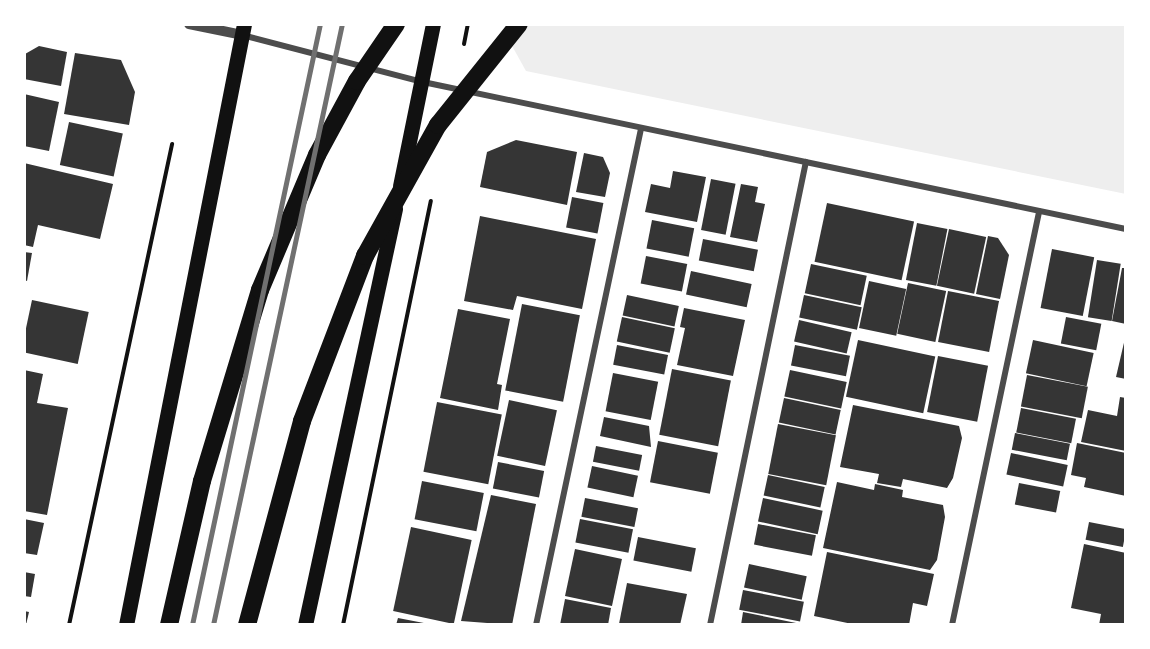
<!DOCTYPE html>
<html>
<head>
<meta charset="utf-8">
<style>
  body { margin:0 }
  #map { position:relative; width:1150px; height:649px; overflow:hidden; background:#fff; font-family:"Sofia Sans Condensed",sans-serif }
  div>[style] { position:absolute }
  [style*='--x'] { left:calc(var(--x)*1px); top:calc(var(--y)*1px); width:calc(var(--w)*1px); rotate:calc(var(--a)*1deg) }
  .green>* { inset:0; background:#eee }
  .building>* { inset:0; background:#353535; transform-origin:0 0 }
  .path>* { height:4px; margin:-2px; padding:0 2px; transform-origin:2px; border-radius:2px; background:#111 }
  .minor>* { height:6px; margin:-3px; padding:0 3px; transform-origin:3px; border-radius:3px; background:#4c4c4c }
  .tertiary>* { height:10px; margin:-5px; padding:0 5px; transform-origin:5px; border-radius:5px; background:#4c4c4c }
  .primary>* { height:15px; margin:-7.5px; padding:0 7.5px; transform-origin:7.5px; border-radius:7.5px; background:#111 }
  .motorway>* { height:18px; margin:-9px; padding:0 9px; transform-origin:9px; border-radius:9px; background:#111 }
  .rail>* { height:4.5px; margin:-2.25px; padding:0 2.25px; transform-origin:2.25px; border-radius:2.25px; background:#707070 }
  span { translate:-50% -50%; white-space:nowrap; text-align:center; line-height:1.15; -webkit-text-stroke:5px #fff; paint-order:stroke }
  .frame { position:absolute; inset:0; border:26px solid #fff; pointer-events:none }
</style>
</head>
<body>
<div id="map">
  <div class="green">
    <div style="clip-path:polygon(515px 24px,1126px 24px,1126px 194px,526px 71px,511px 44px)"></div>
  </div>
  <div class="building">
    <div style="clip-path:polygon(39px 46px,67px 52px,61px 86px,24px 79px,25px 54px)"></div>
    <div style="clip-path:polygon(75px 53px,121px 60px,135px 92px,129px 125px,64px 114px)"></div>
    <div style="clip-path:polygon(24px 94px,59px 102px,49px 151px,24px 146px)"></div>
    <div style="left:69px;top:122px;width:55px;height:44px;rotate:12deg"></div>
    <div style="clip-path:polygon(516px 140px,577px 152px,567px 205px,480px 187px,487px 152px)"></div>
    <div style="clip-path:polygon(584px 153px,603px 157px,610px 173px,605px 197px,576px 192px)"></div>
    <div style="clip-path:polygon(24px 163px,113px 184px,100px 239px,38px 225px,33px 247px,24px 245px)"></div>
    <div style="clip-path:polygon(673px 171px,706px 177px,697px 222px,645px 212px,651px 184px,670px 188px)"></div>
    <div style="left:711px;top:179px;width:25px;height:52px;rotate:11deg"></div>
    <div style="clip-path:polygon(741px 184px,758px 187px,755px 202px,765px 204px,757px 242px,730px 237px)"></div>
    <div style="left:572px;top:197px;width:32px;height:31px;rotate:11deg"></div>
    <div style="left:827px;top:203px;width:89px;height:60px;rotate:12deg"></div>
    <div style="clip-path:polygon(480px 216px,596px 239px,582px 309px,517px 296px,513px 310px,464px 301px)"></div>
    <div style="left:652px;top:220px;width:43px;height:29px;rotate:11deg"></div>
    <div style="left:917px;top:223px;width:31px;height:58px;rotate:11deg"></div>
    <div style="left:949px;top:229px;width:38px;height:58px;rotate:12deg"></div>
    <div style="clip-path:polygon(988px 236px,998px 238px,1009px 255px,1000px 299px,976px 294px)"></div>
    <div style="left:703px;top:239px;width:56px;height:22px;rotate:11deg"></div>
    <div style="left:1052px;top:249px;width:43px;height:60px;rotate:11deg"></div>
    <div style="clip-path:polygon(24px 252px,32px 253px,27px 281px,24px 280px)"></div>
    <div style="left:646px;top:256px;width:42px;height:28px;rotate:11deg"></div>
    <div style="left:1097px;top:260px;width:24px;height:58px;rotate:9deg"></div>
    <div style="left:811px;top:264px;width:57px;height:30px;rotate:12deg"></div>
    <div style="clip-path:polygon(1122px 268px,1126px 268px,1126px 324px,1112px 321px)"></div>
    <div style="left:691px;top:271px;width:62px;height:24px;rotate:12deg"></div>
    <div style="left:869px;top:281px;width:38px;height:48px;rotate:12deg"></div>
    <div style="left:908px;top:283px;width:39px;height:52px;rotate:12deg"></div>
    <div style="left:948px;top:291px;width:52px;height:52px;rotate:11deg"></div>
    <div style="left:627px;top:295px;width:53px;height:21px;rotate:12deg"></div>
    <div style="left:804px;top:295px;width:59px;height:23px;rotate:12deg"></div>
    <div style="left:32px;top:300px;width:58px;height:53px;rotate:12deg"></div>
    <div style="left:522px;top:304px;width:59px;height:88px;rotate:11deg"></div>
    <div style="clip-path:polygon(684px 308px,745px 320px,733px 376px,677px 365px,685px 328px,680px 327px)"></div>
    <div style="clip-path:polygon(458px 309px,510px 319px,497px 384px,502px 385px,498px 410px,440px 398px)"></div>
    <div style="left:622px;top:317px;width:54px;height:25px;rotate:12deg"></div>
    <div style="left:1066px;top:317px;width:36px;height:27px;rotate:11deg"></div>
    <div style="left:799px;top:320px;width:54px;height:22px;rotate:13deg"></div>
    <div style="clip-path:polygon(1126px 334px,1126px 379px,1116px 377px)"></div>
    <div style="left:858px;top:340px;width:79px;height:58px;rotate:12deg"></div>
    <div style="left:1033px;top:340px;width:62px;height:34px;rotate:12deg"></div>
    <div style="left:617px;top:345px;width:52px;height:20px;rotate:11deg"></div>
    <div style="left:795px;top:345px;width:56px;height:21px;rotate:11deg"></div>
    <div style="left:938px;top:356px;width:51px;height:57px;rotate:11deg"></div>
    <div style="left:672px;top:369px;width:60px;height:67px;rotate:11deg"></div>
    <div style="clip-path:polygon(24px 370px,43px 374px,37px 403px,68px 408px,47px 515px,24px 511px)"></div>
    <div style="left:790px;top:370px;width:58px;height:27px;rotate:12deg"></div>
    <div style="left:613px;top:373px;width:46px;height:39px;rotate:11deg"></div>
    <div style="left:1027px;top:375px;width:62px;height:32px;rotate:11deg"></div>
    <div style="clip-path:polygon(1120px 397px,1126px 398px,1126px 451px,1081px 442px,1088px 410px,1117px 416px)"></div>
    <div style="left:784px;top:398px;width:58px;height:25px;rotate:12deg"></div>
    <div style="left:509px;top:400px;width:49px;height:57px;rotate:12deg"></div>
    <div style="left:437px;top:402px;width:66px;height:71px;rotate:11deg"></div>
    <div style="clip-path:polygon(853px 405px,959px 426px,962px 438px,953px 478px,947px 488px,903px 479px,901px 487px,877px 483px,879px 474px,840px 467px)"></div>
    <div style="left:1021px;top:408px;width:56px;height:25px;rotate:11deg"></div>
    <div style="clip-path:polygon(604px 417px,649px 426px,651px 447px,600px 436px)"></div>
    <div style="left:778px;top:424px;width:59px;height:51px;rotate:11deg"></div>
    <div style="left:1015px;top:433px;width:56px;height:17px;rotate:11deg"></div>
    <div style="left:658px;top:441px;width:61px;height:42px;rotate:11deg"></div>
    <div style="clip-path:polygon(1077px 443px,1126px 453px,1126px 496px,1084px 487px,1086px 478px,1071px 475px)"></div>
    <div style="left:596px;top:446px;width:47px;height:16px;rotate:11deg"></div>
    <div style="left:1011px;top:453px;width:58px;height:22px;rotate:12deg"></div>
    <div style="left:498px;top:462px;width:47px;height:27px;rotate:11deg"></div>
    <div style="left:592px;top:466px;width:47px;height:22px;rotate:12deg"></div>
    <div style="left:768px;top:475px;width:58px;height:21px;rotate:12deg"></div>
    <div style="left:422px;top:481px;width:63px;height:39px;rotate:11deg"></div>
    <div style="clip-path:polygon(837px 482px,874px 490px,875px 484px,903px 490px,902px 497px,943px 505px,945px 517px,937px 560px,930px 570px,823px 548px)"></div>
    <div style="left:1019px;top:483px;width:42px;height:22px;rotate:11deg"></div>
    <div style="clip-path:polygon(491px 495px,536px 504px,512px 625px,461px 621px)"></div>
    <div style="left:585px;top:498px;width:54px;height:19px;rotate:11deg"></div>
    <div style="left:763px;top:498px;width:61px;height:24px;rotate:12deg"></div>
    <div style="clip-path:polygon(24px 519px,44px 523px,37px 555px,24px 553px)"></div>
    <div style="left:580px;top:519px;width:54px;height:24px;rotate:11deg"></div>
    <div style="left:1089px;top:522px;width:38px;height:18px;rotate:11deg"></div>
    <div style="left:758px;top:524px;width:59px;height:21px;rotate:11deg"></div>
    <div style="left:411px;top:527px;width:62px;height:86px;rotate:12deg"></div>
    <div style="left:638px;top:537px;width:59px;height:24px;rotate:11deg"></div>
    <div style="clip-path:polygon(1084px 544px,1126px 553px,1126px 625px,1099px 625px,1101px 614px,1071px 608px)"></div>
    <div style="left:575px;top:549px;width:48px;height:48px;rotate:12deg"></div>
    <div style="clip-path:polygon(827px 552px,934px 574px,927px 606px,913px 603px,909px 625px,857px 625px,814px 616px)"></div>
    <div style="left:749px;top:564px;width:59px;height:24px;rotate:12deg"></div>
    <div style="clip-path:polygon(24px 572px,35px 574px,31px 597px,24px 596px)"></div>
    <div style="clip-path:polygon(627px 583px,687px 594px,680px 625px,619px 624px)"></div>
    <div style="left:743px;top:590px;width:62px;height:20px;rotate:11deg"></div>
    <div style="clip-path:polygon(565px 599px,611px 608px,608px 625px,560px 625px)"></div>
    <div style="clip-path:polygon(24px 611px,29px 612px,26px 625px,24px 625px)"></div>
    <div style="clip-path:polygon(743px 612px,801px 624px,800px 625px,741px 625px)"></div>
    <div style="clip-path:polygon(398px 618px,429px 624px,429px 625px,396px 625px)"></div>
  </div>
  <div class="path">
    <div style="--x:464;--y:44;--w:20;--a:-79"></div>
    <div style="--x:69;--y:625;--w:492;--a:-77.9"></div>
    <div style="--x:343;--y:625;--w:433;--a:-78.3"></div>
  </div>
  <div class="minor">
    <div style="--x:242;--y:35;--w:187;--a:14.6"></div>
    <div style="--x:423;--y:82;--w:718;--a:11.81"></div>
    <div style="--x:536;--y:625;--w:507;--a:-78.05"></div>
    <div style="--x:710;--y:625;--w:473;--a:-78.3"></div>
    <div style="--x:952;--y:625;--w:423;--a:-78.1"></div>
  </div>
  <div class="tertiary">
    <div style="--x:189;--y:24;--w:54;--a:11.7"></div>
  </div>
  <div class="primary">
    <div style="--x:400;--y:186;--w:165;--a:-78.5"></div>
    <div style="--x:126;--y:625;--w:612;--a:-78.89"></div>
    <div style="--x:305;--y:625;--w:426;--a:-77.8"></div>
  </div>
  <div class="motorway">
    <div style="--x:169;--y:625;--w:148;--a:-77.1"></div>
    <div style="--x:202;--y:481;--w:200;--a:-73.1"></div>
    <div style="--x:260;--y:290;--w:147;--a:-67.1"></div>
    <div style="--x:317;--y:155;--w:84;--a:-61.6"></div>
    <div style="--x:357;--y:81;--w:69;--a:-55.6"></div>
    <div style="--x:247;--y:625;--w:211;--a:-74.9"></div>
    <div style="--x:302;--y:421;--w:177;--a:-69.1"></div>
    <div style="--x:365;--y:256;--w:150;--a:-60.9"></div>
    <div style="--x:438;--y:125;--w:129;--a:-51.3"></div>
  </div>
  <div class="rail">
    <div style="--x:192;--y:625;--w:614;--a:-77.98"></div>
    <div style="--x:213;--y:625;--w:615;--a:-77.89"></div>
  </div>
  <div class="frame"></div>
</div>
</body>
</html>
